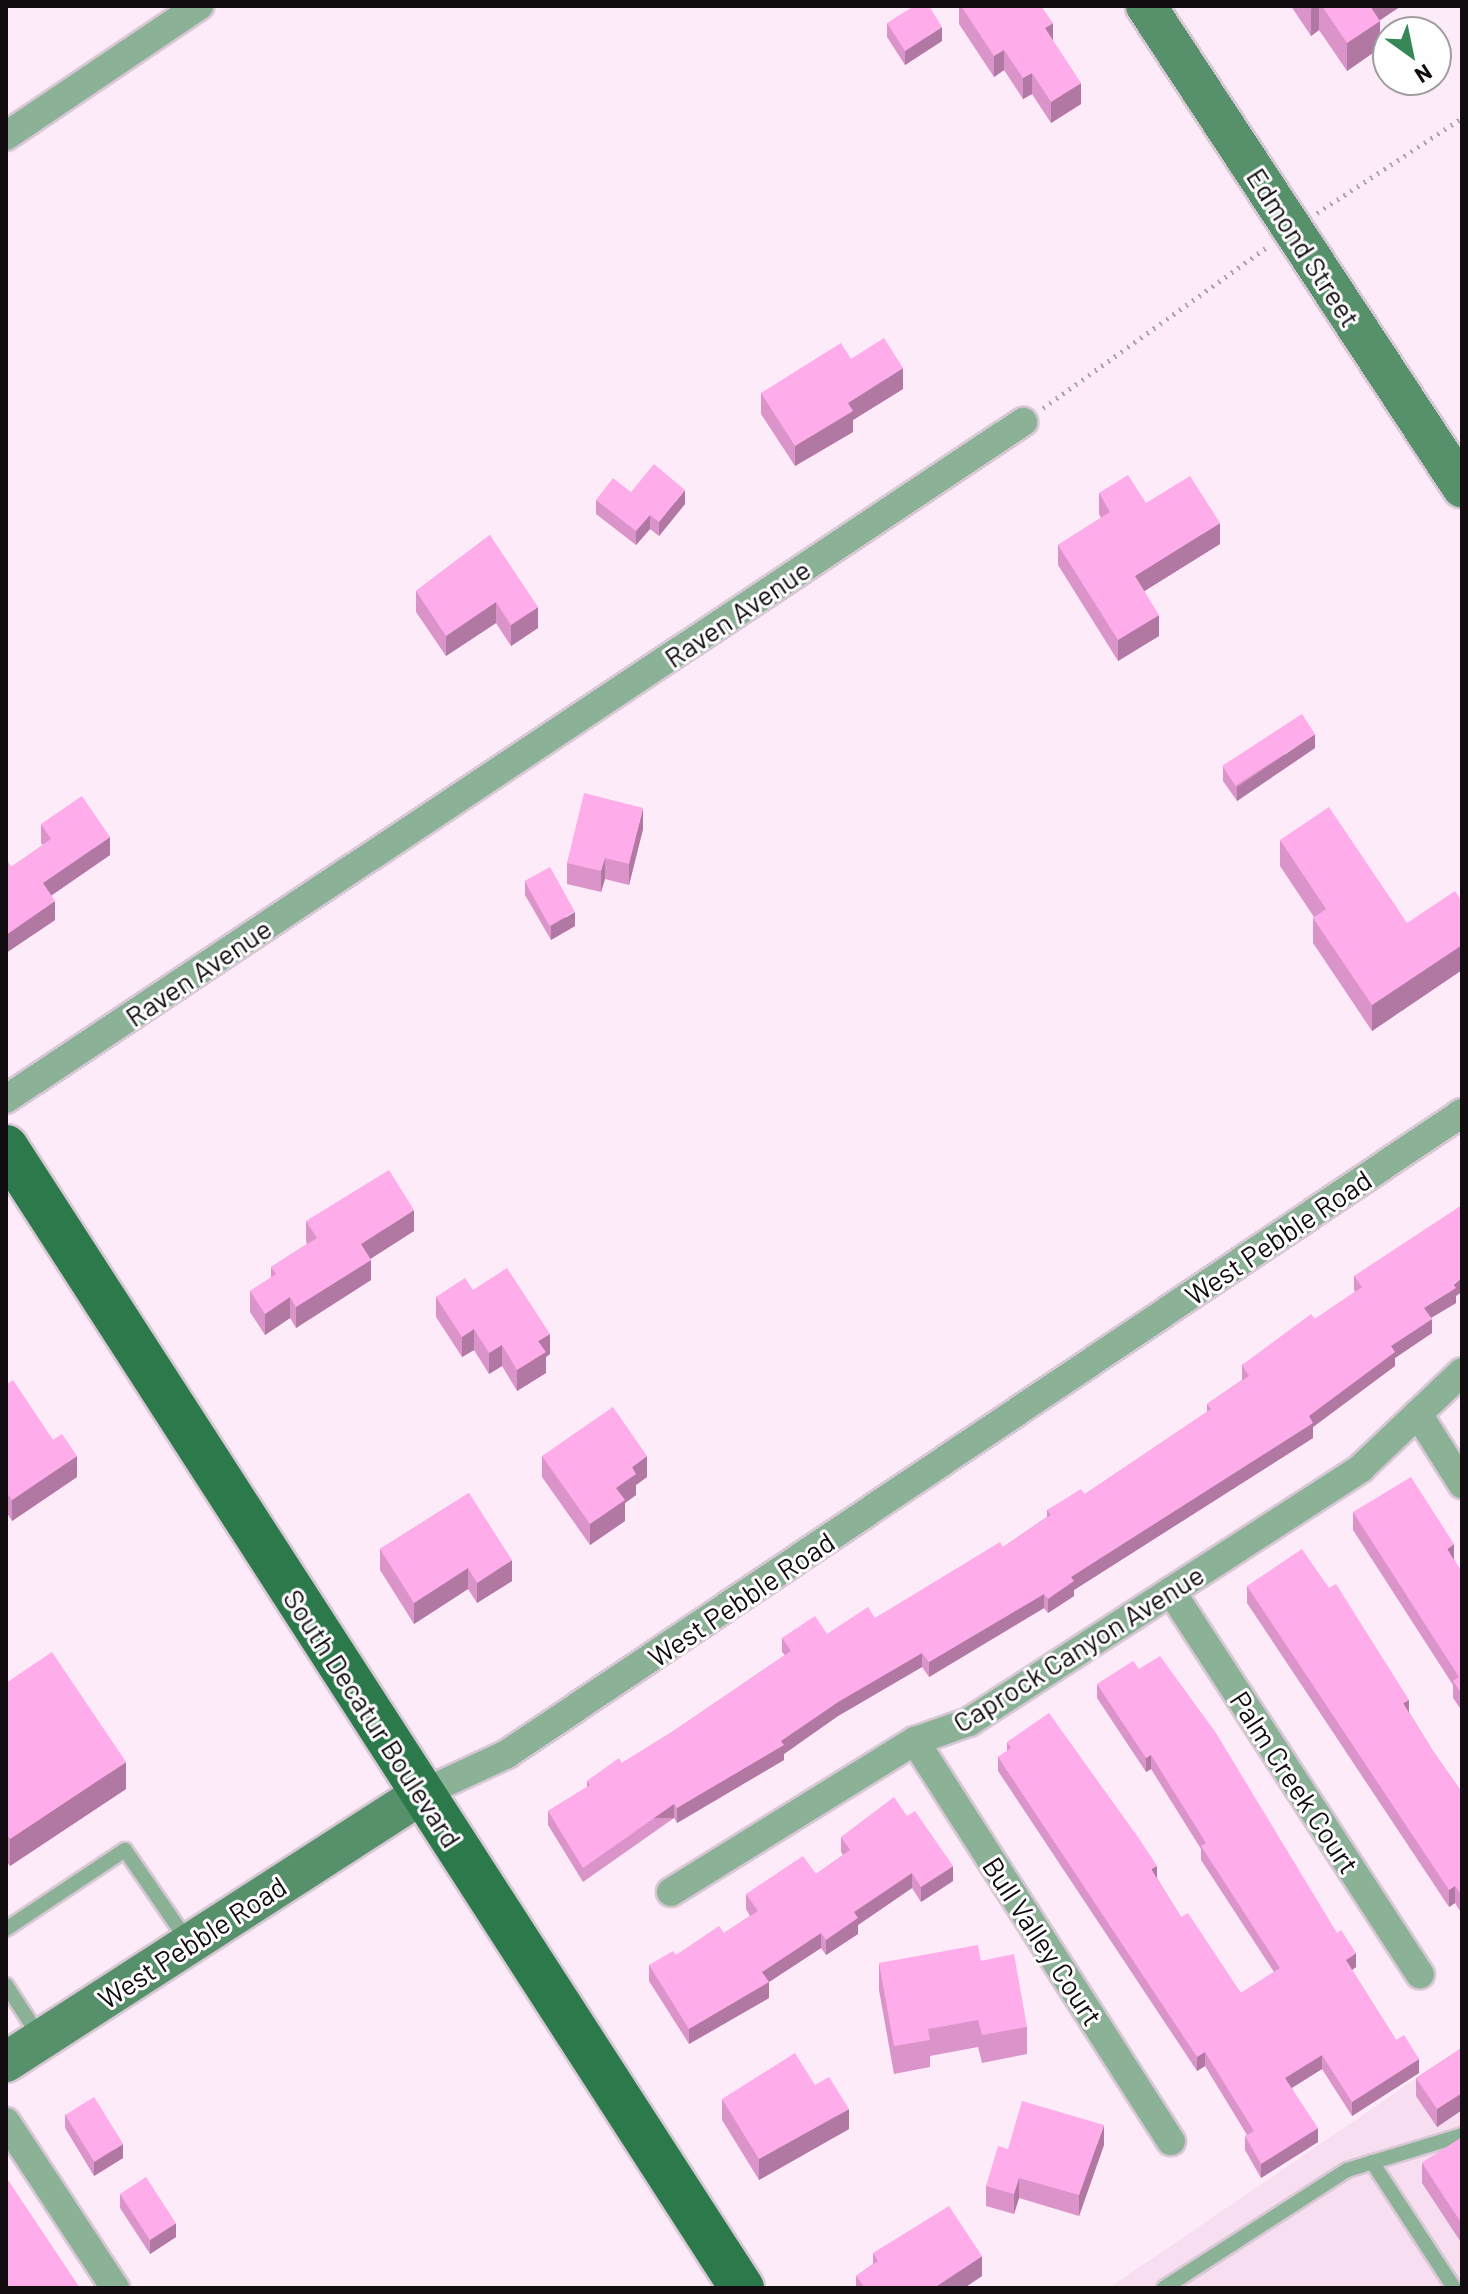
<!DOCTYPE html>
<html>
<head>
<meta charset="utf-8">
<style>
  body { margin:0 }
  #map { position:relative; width:1468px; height:2294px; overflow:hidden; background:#feebf9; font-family:Barlow,sans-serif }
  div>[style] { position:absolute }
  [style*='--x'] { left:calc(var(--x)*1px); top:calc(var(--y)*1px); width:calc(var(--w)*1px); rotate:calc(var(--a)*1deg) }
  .built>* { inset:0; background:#f8def1 }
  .path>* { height:5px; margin-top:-2.5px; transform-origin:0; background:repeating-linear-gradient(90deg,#b0a2ac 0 2px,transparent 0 8px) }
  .roads { filter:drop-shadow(2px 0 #d8c7d4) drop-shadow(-2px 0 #d8c7d4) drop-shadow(0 2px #d8c7d4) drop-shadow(0 -2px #d8c7d4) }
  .lane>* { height:14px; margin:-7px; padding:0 7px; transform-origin:7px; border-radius:7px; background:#8bb197 }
  .street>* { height:28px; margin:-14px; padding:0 14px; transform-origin:14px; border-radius:14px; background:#8bb197 }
  .secondary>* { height:40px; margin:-20px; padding:0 20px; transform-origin:20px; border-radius:20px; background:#57916b }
  .primary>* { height:44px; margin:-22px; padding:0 22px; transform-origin:22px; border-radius:22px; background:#2c7a4c }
  .wall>* { inset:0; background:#da94c9 }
  .shaded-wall>* { inset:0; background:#b278a4; transform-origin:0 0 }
  .building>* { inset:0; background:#feacea; transform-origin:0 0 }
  span { translate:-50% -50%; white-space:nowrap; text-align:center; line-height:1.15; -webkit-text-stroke:6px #fefefe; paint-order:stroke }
  .street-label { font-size:28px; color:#120c10 }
  .frame { position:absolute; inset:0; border:8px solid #120c10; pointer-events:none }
  .north { position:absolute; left:1372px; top:16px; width:80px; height:80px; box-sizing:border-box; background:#fefefe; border:2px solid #a09d9f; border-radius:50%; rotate:147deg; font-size:22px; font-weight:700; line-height:32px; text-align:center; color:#120c10 }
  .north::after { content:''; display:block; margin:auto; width:28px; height:36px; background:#378757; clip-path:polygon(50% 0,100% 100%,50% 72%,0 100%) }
</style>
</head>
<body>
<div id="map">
  <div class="built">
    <div style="clip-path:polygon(1462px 2047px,1462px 2288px,1109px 2288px)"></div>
  </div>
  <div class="path">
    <div style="--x:1317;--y:213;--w:173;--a:-33.2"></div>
    <div style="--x:1043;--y:408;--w:274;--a:-35.7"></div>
  </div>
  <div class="roads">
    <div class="lane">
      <div style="--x:6;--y:1929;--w:143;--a:-33.6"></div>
      <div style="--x:125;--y:1850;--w:113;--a:55.5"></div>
      <div style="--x:6;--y:1985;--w:64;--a:57.1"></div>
      <div style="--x:1372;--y:2162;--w:150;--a:56.9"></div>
      <div style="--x:1164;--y:2288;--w:218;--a:-32.8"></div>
      <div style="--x:1347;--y:2170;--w:120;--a:-16.9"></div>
    </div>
    <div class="street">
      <div style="--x:6;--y:136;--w:233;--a:-34"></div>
      <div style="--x:6;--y:1099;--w:1222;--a:-33.65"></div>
      <div style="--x:1418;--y:1414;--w:83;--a:57.8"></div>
      <div style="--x:1171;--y:1591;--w:457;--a:57"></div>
      <div style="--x:915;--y:1741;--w:475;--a:57.4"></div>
      <div style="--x:423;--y:1793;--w:93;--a:-24.9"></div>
      <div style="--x:507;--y:1754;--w:1150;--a:-33.87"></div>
      <div style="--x:671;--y:1892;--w:287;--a:-31.8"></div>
      <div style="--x:915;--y:1741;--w:57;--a:-19.4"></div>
      <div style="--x:969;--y:1722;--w:467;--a:-32.9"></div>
      <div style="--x:1361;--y:1468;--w:139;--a:-43.5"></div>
      <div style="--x:6;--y:2122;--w:199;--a:56.7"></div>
    </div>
    <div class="secondary">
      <div style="--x:1146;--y:6;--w:576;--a:56.7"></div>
      <div style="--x:6;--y:2062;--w:496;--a:-32.8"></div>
    </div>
    <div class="primary">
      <div style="--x:6;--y:1147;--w:1358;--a:57.18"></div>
    </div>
  </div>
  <div class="wall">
    <div style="clip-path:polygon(959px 6px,1041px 6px,1053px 41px,1081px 104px,1051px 123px,1032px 94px,1023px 99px,1004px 70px,994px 77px,959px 24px)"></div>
    <div style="clip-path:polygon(1291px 6px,1401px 6px,1380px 20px,1380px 48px,1347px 71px,1319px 30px,1311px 36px)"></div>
    <div style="clip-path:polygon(887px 23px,942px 41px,905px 65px,887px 37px)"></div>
    <div style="clip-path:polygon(851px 359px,903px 389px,853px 420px,853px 432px,795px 466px,761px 414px,761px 393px)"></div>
    <div style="clip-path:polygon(631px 492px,685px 504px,659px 536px,650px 529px,636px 545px,596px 514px,596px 500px)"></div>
    <div style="clip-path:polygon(1099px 493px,1146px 503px,1220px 544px,1144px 591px,1159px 636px,1118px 661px,1058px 565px,1058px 545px,1101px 518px,1099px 514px)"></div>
    <div style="clip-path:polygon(490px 535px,538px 628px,511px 646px,496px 623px,446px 656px,416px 612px,416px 591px)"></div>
    <div style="clip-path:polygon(1315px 748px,1237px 801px,1223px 781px,1223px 767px)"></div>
    <div style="clip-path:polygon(41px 824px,110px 855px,51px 896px,55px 920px,6px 953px,6px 859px,11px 867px,43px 845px,41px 843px)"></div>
    <div style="clip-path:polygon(643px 829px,629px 885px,605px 879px,601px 892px,567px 884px,567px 863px)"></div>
    <div style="clip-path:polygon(1280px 840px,1407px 923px,1462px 902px,1462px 970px,1372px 1031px,1313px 943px,1313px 918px,1314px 917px,1280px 866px)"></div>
    <div style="clip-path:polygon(525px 881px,575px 926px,551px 940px,525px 895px)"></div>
    <div style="clip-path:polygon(306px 1221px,414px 1231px,370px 1259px,371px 1280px,296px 1328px,290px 1318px,265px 1335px,250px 1312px,250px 1291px,271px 1278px,271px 1267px,307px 1244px,306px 1241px)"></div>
    <div style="clip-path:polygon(1354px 1276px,1456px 1296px,1456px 1303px,1431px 1318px,1432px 1333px,1395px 1358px,1395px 1366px,1313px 1427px,1313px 1438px,1074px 1590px,1074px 1596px,1048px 1613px,1044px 1608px,929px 1677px,922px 1667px,838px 1716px,784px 1754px,784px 1760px,677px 1823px,674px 1818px,583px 1882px,548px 1825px,548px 1811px,587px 1787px,587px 1781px,622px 1763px,672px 1732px,785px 1655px,782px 1652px,782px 1638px,827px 1634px,875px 1618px,1003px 1547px,1047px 1517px,1047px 1510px,1085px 1494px,1207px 1412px,1207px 1404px,1242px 1380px,1242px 1365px,1315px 1319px,1355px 1292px,1354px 1290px)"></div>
    <div style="clip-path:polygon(473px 1290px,550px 1354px,546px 1357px,546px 1373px,517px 1391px,502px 1366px,489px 1374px,474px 1350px,462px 1357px,436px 1317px,436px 1297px)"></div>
    <div style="clip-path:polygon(6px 1385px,53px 1440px,77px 1477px,12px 1521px,6px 1512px)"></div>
    <div style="clip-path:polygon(542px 1456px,647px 1477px,636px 1485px,636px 1495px,625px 1503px,625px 1521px,590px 1545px,542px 1477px)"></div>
    <div style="clip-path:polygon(469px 1493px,512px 1581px,477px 1603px,468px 1589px,414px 1624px,380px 1570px,380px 1549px)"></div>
    <div style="clip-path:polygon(1353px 1512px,1454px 1560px,1462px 1572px,1462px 1711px,1453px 1698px,1453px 1685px,1353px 1530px)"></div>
    <div style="clip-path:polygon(1247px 1586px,1409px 1712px,1433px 1751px,1461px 1791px,1462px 1790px,1462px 1914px,1455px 1903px,1449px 1907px,1247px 1603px)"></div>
    <div style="clip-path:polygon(6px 1683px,126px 1789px,10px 1866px,6px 1861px)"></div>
    <div style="clip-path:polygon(1097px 1684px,1356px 1967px,1352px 1970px,1396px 2040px,1419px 2073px,1352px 2116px,1322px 2069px,1292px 2088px,1318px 2142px,1261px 2178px,1245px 2150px,1245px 2136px,1247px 2135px,1205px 2066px,1197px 2071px,998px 1771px,998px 1757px,1007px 1751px,1007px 1742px,1157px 1878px,1181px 1917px,1241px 1993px,1274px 1972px,1201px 1860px,1201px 1849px,1151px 1769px,1146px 1772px,1097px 1698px)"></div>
    <div style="clip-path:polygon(841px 1837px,953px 1881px,921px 1902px,912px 1888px,858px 1925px,858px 1934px,826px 1955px,821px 1948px,769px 1982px,769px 1998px,689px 2044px,649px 1981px,649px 1965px,676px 1955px,724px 1933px,750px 1916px,746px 1909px,746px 1894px,816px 1874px,843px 1855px,841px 1852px)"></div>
    <div style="clip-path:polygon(981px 1961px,1027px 2027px,1027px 2054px,982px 2063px,978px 2047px,930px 2056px,930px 2067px,894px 2074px,879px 1990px,879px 1963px)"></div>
    <div style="clip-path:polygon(1462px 2048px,1462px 2110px,1437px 2127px,1416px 2096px,1416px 2078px)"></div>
    <div style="clip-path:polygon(815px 2085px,849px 2129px,759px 2180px,722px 2120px,722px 2099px)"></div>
    <div style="clip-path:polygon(65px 2114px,123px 2158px,94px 2176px,65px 2128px)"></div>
    <div style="clip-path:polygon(1462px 2137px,1462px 2244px,1422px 2183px,1422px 2163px)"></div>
    <div style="clip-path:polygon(1104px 2145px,1079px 2216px,1019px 2198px,1014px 2214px,986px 2206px,986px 2186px,1008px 2149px)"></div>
    <div style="clip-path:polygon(120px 2194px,176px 2237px,150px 2254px,120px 2208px)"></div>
    <div style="clip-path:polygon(873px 2253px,982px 2276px,964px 2288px,856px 2288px,856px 2276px,873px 2264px)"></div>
  </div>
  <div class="shaded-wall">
    <div style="clip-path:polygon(1315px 6px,1319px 6px,1319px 30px,1311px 36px,1311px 9px)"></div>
    <div style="clip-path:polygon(1367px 6px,1401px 6px,1367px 29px)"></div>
    <div style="clip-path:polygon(1380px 21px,1380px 48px,1347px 71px,1347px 43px)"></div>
    <div style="clip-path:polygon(1053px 23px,1053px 44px,1045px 28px)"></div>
    <div style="clip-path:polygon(942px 27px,942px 41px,905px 65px,905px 51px)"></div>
    <div style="clip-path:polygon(1004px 50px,1004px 70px,994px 77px,994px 56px)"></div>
    <div style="clip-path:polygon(1032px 73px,1032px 94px,1023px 99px,1023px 78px)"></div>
    <div style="clip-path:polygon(1081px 83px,1081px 104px,1051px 123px,1051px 102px)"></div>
    <div style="clip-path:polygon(903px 368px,903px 389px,853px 420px,853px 432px,795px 466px,795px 446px,848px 403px)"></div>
    <div style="clip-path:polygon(685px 490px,685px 504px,659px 536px,659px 522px)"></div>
    <div style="clip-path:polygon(650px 515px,650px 529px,636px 545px,636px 531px)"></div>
    <div style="clip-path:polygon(1220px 523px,1220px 544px,1135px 597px,1135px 576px)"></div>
    <div style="clip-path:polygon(496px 602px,496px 623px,446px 656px,446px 636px)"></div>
    <div style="clip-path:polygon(538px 607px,538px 628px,511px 646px,511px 625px)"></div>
    <div style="clip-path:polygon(1159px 615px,1159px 636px,1118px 661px,1118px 640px)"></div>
    <div style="clip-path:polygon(1315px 734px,1315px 748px,1237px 801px,1237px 787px)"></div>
    <div style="clip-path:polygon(643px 808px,643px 829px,629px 885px,629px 864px)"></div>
    <div style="clip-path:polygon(110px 837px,110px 855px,43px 901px,43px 883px)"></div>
    <div style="clip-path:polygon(605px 858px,605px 879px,601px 892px,601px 871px)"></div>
    <div style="clip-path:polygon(55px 901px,55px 920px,6px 953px,6px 935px)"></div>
    <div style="clip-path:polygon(575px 912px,575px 926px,551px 940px,551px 926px)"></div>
    <div style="clip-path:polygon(1462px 945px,1462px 970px,1372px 1031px,1372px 1005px)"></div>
    <div style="clip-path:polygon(414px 1210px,414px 1231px,361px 1265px,361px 1244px)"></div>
    <div style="clip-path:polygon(371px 1260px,371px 1280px,296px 1328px,296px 1307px)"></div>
    <div style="clip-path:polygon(1462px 1278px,1462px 1292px,1456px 1296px,1456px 1303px,1424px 1322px,1424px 1308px)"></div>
    <div style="clip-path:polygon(290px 1297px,290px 1318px,265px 1335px,265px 1314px)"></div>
    <div style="clip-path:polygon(1432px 1319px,1432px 1333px,1395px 1358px,1395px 1366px,1313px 1427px,1313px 1438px,1074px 1590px,1074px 1596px,1048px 1613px,1048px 1599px,1071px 1577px,1309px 1416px,1391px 1346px)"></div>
    <div style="clip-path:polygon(474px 1329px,474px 1350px,462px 1357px,462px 1337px)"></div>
    <div style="clip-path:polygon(550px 1334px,550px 1354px,546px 1357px,546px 1373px,517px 1391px,517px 1370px,538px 1341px)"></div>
    <div style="clip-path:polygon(502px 1345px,502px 1366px,489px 1374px,489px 1353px)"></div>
    <div style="clip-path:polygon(77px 1456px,77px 1477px,12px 1521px,12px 1500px)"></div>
    <div style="clip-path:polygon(647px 1456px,647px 1477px,636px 1485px,636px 1495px,625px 1503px,625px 1521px,590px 1545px,590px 1524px,632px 1467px)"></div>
    <div style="clip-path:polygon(1454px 1544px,1454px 1562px,1447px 1549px)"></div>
    <div style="clip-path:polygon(512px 1560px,512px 1581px,477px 1603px,477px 1583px)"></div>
    <div style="clip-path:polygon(468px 1568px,468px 1589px,414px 1624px,414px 1603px)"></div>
    <div style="clip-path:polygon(1044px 1594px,1044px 1608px,929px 1677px,929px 1662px)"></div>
    <div style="clip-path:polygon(922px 1653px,922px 1667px,838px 1716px,784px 1754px,784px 1760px,677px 1823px,677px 1808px,781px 1741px,838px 1702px)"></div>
    <div style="clip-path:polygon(1409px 1700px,1409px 1718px,1403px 1703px)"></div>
    <div style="clip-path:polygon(1151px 1755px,1151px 1769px,1146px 1772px,1146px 1758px)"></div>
    <div style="clip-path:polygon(126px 1762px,126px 1789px,10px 1866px,10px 1839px)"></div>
    <div style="left:674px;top:1804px;width:14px;height:111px;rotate:90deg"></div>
    <div style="clip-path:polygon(953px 1866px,953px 1881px,921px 1902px,921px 1887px)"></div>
    <div style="clip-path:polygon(1157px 1866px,1157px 1880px,1151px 1869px)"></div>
    <div style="clip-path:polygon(912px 1873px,912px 1888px,858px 1925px,858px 1934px,826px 1955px,826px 1940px,854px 1912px)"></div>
    <div style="clip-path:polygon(1455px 1886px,1455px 1903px,1449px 1907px,1449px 1890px)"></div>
    <div style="clip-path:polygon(821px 1933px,821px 1948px,766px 1984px,769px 1982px,769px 1998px,689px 2044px,689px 2029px,762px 1972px)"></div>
    <div style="clip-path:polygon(1356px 1953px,1356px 1967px,1346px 1974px,1346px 1960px)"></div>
    <div style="clip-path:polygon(1205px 2052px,1205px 2066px,1197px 2071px,1197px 2057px)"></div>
    <div style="clip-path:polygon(1322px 2055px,1322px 2069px,1285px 2092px,1285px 2078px)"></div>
    <div style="clip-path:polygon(1419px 2059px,1419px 2073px,1352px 2116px,1352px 2102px)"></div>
    <div style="clip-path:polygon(1462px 2093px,1462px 2110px,1437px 2127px,1437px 2109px)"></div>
    <div style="clip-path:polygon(849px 2109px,849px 2129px,759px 2180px,759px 2159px)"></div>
    <div style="clip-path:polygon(1104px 2125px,1104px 2145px,1079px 2216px,1079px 2195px)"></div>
    <div style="clip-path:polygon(1318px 2128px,1318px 2142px,1261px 2178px,1261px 2164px)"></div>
    <div style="clip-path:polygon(123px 2144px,123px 2158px,94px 2176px,94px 2162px)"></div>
    <div style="clip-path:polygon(1019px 2178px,1019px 2198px,1014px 2214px,1014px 2194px)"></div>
    <div style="clip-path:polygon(176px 2223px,176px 2237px,150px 2254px,150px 2240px)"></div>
    <div style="clip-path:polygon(982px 2256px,982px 2276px,964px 2288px,934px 2288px)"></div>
  </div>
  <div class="building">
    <div style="clip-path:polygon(914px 6px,929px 6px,942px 27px,905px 51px,887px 23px)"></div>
    <div style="clip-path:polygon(961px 6px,1041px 6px,1053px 23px,1045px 28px,1081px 83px,1051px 102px,1032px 73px,1023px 78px,1004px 50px,994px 56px)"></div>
    <div style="clip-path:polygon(1322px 6px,1370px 6px,1380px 21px,1347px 43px)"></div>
    <div style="clip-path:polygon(884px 338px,903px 368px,848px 403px,853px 411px,795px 446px,761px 393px,841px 343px,851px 359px)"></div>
    <div style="clip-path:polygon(654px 464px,685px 490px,659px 522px,650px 515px,636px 531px,596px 500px,613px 478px,631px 492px)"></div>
    <div style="clip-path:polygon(1128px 475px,1146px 503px,1190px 476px,1220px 523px,1135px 576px,1159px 615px,1118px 640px,1058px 545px,1110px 512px,1099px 493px)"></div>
    <div style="clip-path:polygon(490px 535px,538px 607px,511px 625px,496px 602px,446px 636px,416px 591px)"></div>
    <div style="left:1302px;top:714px;width:24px;height:95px;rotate:57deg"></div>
    <div style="clip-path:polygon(584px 793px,643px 808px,629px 864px,605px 858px,601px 871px,567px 863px)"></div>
    <div style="clip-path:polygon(82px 796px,110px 837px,43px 883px,55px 901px,6px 935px,6px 859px,11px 867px,51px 839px,41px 824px)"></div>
    <div style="clip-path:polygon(1329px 807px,1407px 923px,1455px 891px,1462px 902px,1462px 945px,1372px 1005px,1313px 918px,1326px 909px,1280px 840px)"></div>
    <div style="left:550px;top:867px;width:51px;height:29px;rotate:61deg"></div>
    <div style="clip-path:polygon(389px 1170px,414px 1210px,361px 1244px,371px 1260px,296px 1307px,290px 1297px,265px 1314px,250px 1291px,276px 1274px,271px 1267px,317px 1238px,306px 1221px)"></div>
    <div style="clip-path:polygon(1462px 1205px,1462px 1278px,1453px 1284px,1456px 1288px,1424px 1308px,1432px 1319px,1391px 1346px,1395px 1352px,1309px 1416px,1313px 1423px,1071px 1577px,1074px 1581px,1048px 1599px,1044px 1594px,929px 1662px,922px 1653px,838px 1702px,781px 1741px,784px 1745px,677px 1808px,674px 1804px,583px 1868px,548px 1811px,590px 1785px,587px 1781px,619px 1758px,622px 1763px,672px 1732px,791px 1651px,782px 1638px,815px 1616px,827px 1634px,868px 1607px,875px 1618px,1000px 1542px,1003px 1547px,1051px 1515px,1047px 1510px,1081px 1489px,1085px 1494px,1211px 1409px,1207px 1404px,1249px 1376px,1242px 1365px,1311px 1314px,1315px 1319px,1362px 1287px,1354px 1276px)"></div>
    <div style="clip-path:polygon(507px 1268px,550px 1334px,538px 1341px,546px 1352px,517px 1370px,502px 1345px,489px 1353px,474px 1329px,462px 1337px,436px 1297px,465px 1278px,473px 1290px)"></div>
    <div style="clip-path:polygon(13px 1380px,53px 1440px,62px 1434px,77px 1456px,12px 1500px,6px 1492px,6px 1385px)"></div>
    <div style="clip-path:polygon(613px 1407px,647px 1456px,632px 1467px,636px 1474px,616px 1488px,625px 1500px,590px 1524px,542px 1456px)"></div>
    <div style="clip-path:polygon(1411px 1477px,1454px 1544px,1447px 1549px,1462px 1572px,1462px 1694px,1453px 1681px,1459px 1677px,1353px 1512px)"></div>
    <div style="clip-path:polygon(469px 1493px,512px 1560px,477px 1583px,468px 1568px,414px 1603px,380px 1549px)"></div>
    <div style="clip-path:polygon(1302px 1549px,1329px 1588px,1336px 1584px,1409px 1700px,1403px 1703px,1433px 1751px,1461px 1791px,1462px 1790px,1462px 1896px,1455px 1886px,1449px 1890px,1247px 1586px)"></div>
    <div style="clip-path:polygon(52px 1652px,126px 1762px,10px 1839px,6px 1834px,6px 1683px)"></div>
    <div style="clip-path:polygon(1160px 1656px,1216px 1733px,1337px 1933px,1341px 1930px,1356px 1953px,1346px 1960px,1396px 2040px,1404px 2035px,1419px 2059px,1352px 2102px,1322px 2055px,1285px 2078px,1318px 2128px,1261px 2164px,1245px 2136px,1254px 2131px,1205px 2052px,1197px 2057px,998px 1757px,1011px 1748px,1007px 1742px,1049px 1713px,1140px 1840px,1157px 1866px,1151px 1869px,1181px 1917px,1188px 1913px,1241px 1993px,1280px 1968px,1201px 1846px,1206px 1843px,1151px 1755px,1146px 1758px,1097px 1684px,1133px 1661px,1139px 1669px)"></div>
    <div style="clip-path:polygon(894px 1797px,907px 1816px,915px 1811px,953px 1866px,921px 1887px,912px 1873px,854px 1912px,858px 1918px,826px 1940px,821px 1933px,762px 1972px,769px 1982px,689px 2029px,649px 1965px,673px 1951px,676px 1955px,719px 1926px,724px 1933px,758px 1911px,746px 1894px,803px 1856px,816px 1874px,850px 1850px,841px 1837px)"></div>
    <div style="clip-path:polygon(978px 1945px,981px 1961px,1014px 1954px,1027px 2027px,982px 2035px,978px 2020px,928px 2029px,930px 2040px,894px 2046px,879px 1963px)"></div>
    <div style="clip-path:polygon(1462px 2048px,1462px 2093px,1437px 2109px,1416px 2078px)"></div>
    <div style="clip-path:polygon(795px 2053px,815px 2085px,829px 2077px,849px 2109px,759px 2159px,722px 2099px)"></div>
    <div style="left:94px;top:2097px;width:55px;height:34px;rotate:58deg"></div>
    <div style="clip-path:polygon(1022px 2101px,1104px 2125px,1079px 2195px,1019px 2178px,1014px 2194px,986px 2186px,998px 2146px,1008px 2149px)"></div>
    <div style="clip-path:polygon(1462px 2137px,1462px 2224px,1422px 2163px)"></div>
    <div style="clip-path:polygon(6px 2177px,80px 2288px,6px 2288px)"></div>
    <div style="left:146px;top:2177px;width:55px;height:31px;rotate:57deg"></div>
    <div style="clip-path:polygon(949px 2206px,982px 2256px,934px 2288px,865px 2288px,856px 2276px,878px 2261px,873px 2253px)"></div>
  </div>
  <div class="street-label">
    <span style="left:1304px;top:247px;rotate:57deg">Edmond Street</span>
    <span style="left:737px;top:613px;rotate:-34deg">Raven Avenue</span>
    <span style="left:198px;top:972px;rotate:-34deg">Raven Avenue</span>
    <span style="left:1278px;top:1237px;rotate:-34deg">West Pebble Road</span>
    <span style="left:741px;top:1599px;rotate:-34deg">West Pebble Road</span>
    <span style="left:1078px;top:1648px;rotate:-32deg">Caprock Canyon Avenue</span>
    <span style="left:373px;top:1718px;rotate:57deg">South Decatur Boulevard</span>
    <span style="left:1295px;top:1782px;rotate:57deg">Palm Creek Court</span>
    <span style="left:1043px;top:1941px;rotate:57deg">Bull Valley Court</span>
    <span style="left:192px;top:1942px;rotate:-33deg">West Pebble Road</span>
  </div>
  <div class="frame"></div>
  <div class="north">N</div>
</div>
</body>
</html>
